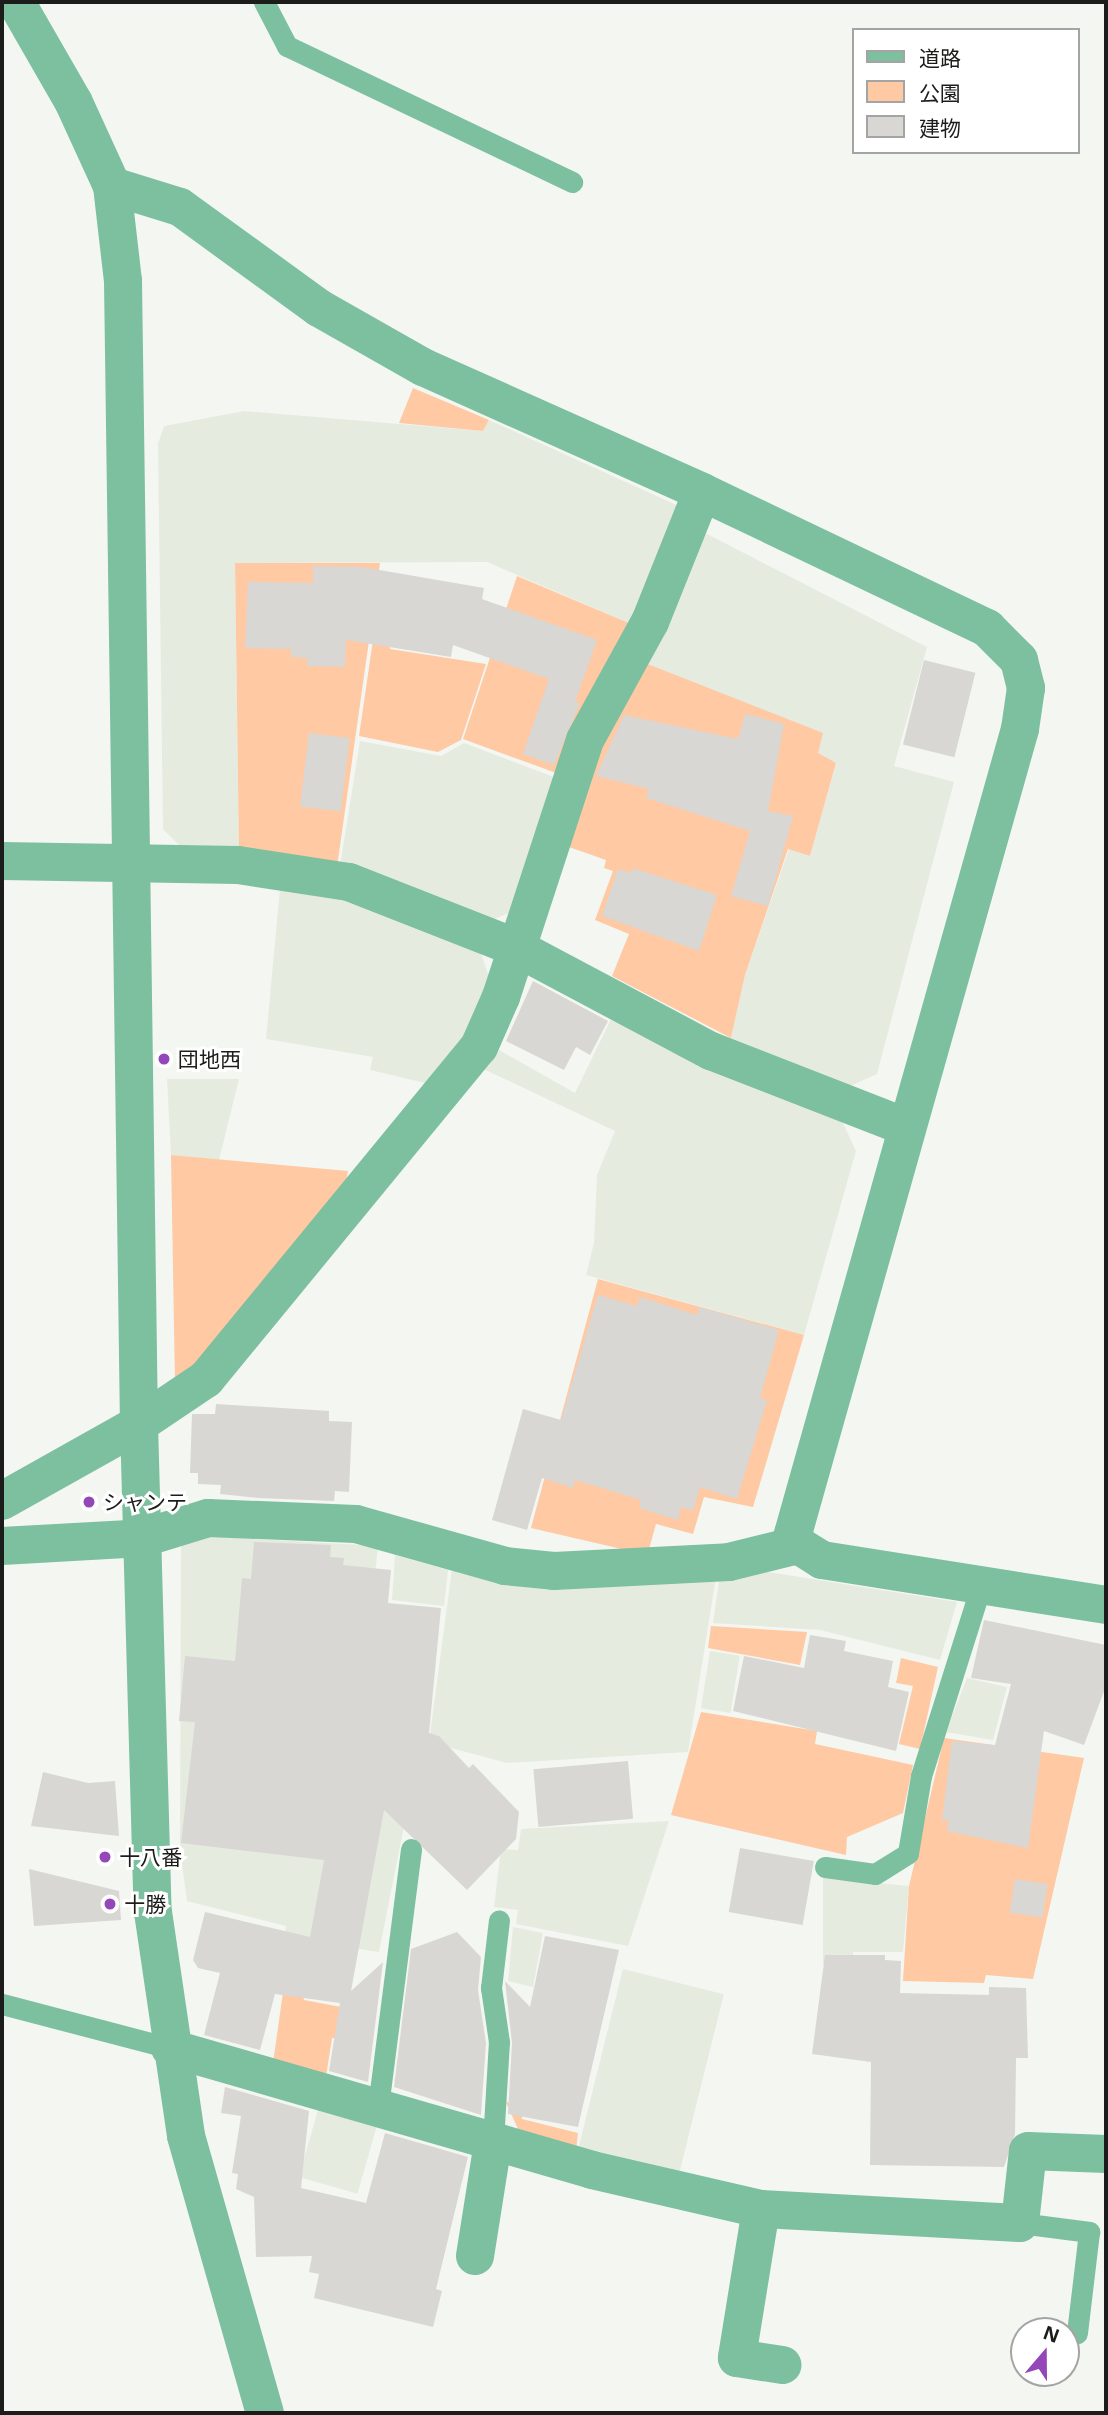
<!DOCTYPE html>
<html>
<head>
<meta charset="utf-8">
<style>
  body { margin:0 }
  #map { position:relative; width:1108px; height:2415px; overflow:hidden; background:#f4f6f2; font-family:"Open Sans","Noto Sans JP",sans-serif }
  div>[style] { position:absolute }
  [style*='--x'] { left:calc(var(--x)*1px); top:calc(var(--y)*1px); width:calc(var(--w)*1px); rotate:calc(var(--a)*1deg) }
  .built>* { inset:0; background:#e6ebe0; transform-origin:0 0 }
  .green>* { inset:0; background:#fec9a3 }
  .building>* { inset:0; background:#d8d7d3; transform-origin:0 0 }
  .service>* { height:21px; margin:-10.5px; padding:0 10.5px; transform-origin:10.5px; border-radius:10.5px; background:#7cc09f }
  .minor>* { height:38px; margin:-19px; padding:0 19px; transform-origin:19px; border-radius:19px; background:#7cc09f }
  .tertiary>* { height:38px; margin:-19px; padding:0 19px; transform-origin:19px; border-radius:19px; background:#7cc09f }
  .dots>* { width:19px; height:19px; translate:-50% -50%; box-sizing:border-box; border:4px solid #fff; border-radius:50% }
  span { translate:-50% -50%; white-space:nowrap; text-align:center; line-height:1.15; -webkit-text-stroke:6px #fff; paint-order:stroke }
  .poi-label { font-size:21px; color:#1c1c1b }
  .left { translate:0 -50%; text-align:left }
  .frame { position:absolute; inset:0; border:4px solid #1c1c1b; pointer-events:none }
  .legend { position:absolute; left:852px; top:28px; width:228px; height:126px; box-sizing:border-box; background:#fff; border:2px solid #a4a4a4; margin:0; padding:9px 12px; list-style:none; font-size:21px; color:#1c1c1b }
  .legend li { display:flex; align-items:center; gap:14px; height:35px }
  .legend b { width:35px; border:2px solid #a4a4a4 }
  .north { position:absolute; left:1010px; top:2317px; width:70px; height:70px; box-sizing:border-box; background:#fff; border:2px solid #a4a4a4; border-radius:50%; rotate:20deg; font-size:19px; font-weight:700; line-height:28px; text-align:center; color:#1c1c1b }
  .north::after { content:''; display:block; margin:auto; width:24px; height:32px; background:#9347b8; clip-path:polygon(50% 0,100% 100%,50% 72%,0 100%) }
</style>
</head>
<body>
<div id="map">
  <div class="built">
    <div style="clip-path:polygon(244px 411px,483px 431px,489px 420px,683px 508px,636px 626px,487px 562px,235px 563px,239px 851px,183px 849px,163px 829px,158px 444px,164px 426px)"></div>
    <div style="clip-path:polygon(705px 533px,927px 647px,894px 766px,954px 782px,877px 1074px,848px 1087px,731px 1038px,745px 975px,789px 849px,810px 856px,836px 764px,645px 663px)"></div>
    <div style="clip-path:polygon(360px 741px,441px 756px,464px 743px,559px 779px,516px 910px,492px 920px,340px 866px)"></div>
    <div style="clip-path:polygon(280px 888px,353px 902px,479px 947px,494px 992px,438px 1086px,370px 1070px,373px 1057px,266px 1039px)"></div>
    <div style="clip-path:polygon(613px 1015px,841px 1119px,856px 1151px,804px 1335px,586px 1275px,594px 1243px,597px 1175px,615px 1131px,477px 1066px,492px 1046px,575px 1093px)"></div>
    <div style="clip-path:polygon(167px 1079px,239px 1079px,219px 1160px,171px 1155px)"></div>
    <div style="clip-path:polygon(207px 1536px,378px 1546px,360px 1726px,421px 1741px,379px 1952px,285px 1938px,286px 1926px,187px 1901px,180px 1849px,181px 1542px)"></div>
    <div style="clip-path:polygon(395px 1555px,448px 1570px,444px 1606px,392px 1600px)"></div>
    <div style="clip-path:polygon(452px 1569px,717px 1571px,688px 1752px,507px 1763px,429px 1742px)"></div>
    <div style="clip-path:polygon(750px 1569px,957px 1602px,940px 1660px,820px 1630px,713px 1623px,720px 1574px)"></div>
    <div style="left:710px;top:1651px;width:30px;height:58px;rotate:9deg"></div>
    <div style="clip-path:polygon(967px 1678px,1007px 1687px,993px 1740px,946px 1732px)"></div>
    <div style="clip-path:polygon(669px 1821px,628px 1946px,516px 1924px,518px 1910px,494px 1907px,501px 1849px,518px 1850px,521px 1829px)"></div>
    <div style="clip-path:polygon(823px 1878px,909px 1886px,903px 1952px,853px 1952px,853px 1964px,823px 1964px)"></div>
    <div style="clip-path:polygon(513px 1927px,543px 1933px,533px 1987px,508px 1981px)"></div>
    <div style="left:623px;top:1969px;width:104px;height:189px;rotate:14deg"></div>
    <div style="left:320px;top:2103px;width:61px;height:77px;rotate:16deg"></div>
  </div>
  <div class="green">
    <div style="clip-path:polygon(413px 388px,489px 420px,483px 431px,399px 423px)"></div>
    <div style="clip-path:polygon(235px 563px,380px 563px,337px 867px,239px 851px)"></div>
    <div style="clip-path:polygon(517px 576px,636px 626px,559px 774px,463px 739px)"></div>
    <div style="clip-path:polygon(373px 640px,390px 641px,390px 649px,486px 664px,461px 740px,438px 752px,359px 736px)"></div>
    <div style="clip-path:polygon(645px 663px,823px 733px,818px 753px,836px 763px,810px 856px,788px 849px,745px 975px,731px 1038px,612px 976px,629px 934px,595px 920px,613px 871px,604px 868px,606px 860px,569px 847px,595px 758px)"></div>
    <div style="clip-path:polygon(171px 1155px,348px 1171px,343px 1202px,201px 1365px,175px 1383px)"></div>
    <div style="clip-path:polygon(598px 1279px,804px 1335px,753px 1507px,704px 1497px,693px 1534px,656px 1524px,649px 1549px,626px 1550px,531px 1528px)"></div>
    <div style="clip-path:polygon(711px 1626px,807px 1632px,800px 1665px,708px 1648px)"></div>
    <div style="clip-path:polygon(901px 1658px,938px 1667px,920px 1749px,899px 1744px,913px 1686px,896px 1683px)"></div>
    <div style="clip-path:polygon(701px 1712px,817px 1731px,815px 1744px,913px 1765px,903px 1813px,847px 1837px,846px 1855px,671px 1815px)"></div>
    <div style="clip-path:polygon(944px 1738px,1084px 1758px,1033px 1979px,986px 1975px,984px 1983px,903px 1981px,909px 1886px)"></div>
    <div style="clip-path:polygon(290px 1943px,304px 2000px,373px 2013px,369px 2044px,332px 2038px,326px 2077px,273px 2063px)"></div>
    <div style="clip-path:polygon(506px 2102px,523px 2106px,522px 2119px,578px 2133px,576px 2151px,522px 2138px)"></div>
  </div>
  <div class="building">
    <div style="clip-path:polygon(313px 566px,362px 567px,484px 588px,482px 599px,597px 640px,575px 702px,580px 703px,554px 765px,523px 754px,549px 679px,453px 645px,451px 657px,346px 640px,345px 667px,307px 666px,307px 658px,291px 657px,291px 649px,245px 648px,248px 582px,313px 583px)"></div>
    <div style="left:924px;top:660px;width:53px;height:87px;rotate:14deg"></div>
    <div style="clip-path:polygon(745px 714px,784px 724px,768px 811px,793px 816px,768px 906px,731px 896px,750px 831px,646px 798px,649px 789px,596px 776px,624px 715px,733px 738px,739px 737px)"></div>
    <div style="left:309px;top:733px;width:41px;height:74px;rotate:7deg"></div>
    <div style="clip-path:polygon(632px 868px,717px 895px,699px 951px,602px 916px,618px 869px,631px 873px)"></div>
    <div style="clip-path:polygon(533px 981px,608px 1021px,590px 1055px,576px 1047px,564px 1070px,506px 1041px)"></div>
    <div style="clip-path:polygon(598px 1295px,637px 1306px,640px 1297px,697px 1315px,699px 1307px,779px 1330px,760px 1398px,767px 1400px,737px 1499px,700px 1487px,693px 1511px,681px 1507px,678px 1520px,639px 1508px,641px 1500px,575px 1480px,573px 1488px,542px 1478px,527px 1530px,492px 1520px,523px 1409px,561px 1420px)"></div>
    <div style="clip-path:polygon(216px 1404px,329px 1411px,329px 1421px,352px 1422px,349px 1492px,335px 1491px,334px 1501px,258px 1498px,220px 1494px,221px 1485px,198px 1484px,198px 1473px,190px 1473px,192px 1414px,215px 1414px)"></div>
    <div style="clip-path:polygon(254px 1542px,331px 1545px,330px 1557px,344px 1558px,343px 1565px,391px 1570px,388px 1603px,441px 1608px,429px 1733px,439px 1736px,469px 1768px,473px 1764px,519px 1812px,516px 1839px,467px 1890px,384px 1810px,351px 1991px,383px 1962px,368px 2082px,329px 2071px,340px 2003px,275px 1994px,260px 2050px,204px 2035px,220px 1973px,198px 1968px,193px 1960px,205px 1912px,310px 1937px,324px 1860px,181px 1843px,195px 1722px,179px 1721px,185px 1656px,235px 1661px,242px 1578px,251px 1579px)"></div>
    <div style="clip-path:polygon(984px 1620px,1106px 1645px,1106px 1686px,1084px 1745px,1044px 1731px,1028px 1848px,947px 1831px,949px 1821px,942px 1820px,952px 1741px,995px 1745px,1011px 1684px,971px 1678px)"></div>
    <div style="clip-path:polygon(810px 1635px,846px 1641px,844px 1651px,893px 1661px,888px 1687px,909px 1692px,896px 1751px,733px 1711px,744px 1656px,804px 1668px)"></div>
    <div style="left:628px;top:1761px;width:58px;height:95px;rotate:85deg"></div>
    <div style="clip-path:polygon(43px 1772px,88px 1783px,115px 1781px,119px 1836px,31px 1826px)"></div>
    <div style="left:740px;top:1848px;width:75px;height:65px;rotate:10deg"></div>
    <div style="clip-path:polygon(29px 1869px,119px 1891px,121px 1920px,34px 1926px)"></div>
    <div style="left:1015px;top:1879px;width:33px;height:34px;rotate:9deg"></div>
    <div style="clip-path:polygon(457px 1932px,481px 1957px,478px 1990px,486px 2043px,481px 2115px,394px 2087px,411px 1949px)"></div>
    <div style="clip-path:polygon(545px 1936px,619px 1950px,578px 2127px,508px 2114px,512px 2043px,505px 1981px,530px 2007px)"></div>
    <div style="clip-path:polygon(825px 1955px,885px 1955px,885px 1960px,901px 1961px,900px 1993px,989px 1995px,989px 1987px,1026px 1988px,1028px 2058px,1016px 2058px,1015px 2134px,1004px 2167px,870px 2165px,871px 2062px,812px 2054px)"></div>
    <div style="clip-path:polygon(225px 2087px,309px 2111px,301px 2188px,366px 2203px,385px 2133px,468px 2157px,436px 2289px,442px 2291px,433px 2327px,314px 2298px,319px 2274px,309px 2272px,312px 2256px,256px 2257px,254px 2197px,236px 2189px,238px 2174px,232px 2173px,241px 2116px,221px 2113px)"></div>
  </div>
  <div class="service">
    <div style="--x:264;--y:2;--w:50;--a:62.4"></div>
    <div style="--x:287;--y:46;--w:316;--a:25.5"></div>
    <div style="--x:825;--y:1867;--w:50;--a:8"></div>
    <div style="--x:875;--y:1874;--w:39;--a:-32"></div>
    <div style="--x:908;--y:1853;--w:78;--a:-80.4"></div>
    <div style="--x:921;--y:1776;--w:202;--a:-72.5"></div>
    <div style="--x:2;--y:2004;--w:174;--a:14.7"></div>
    <div style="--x:378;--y:2107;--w:260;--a:-82.7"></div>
    <div style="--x:493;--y:2142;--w:100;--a:-86.6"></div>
    <div style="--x:499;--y:2042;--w:55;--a:-98.4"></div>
    <div style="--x:491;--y:1988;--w:68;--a:-83.3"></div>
    <div style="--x:1020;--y:2223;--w:70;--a:7.4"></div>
    <div style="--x:1089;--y:2232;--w:102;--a:96.8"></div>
  </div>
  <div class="minor">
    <div style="--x:2;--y:861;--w:236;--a:1"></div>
    <div style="--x:238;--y:865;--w:112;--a:8.7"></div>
    <div style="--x:349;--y:882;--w:178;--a:21.4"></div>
    <div style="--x:515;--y:947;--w:222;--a:28"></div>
    <div style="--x:711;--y:1051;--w:209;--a:21.3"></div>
    <div style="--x:2;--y:1501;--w:157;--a:-29.3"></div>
    <div style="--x:139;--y:1424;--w:81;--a:-33.9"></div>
    <div style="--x:206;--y:1379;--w:430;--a:-50.6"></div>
    <div style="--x:479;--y:1047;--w:55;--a:-66.3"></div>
    <div style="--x:501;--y:997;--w:270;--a:-71.9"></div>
    <div style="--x:585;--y:740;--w:135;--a:-61.2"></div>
    <div style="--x:650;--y:622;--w:140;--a:-68.2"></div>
    <div style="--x:2;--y:1546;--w:141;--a:-3.2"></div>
    <div style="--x:143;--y:1538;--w:68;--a:-17.1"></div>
    <div style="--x:208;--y:1518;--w:148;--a:2.3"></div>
    <div style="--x:356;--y:1524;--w:155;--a:15.7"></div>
    <div style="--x:505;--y:1566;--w:49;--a:5.8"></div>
    <div style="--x:554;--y:1571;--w:175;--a:-2.9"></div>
    <div style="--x:729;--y:1562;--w:71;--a:-13.8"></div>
    <div style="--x:170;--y:2048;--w:439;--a:16.1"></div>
    <div style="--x:592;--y:2170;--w:173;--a:13"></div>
    <div style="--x:761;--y:2209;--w:259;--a:3.1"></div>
    <div style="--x:1020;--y:2223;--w:72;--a:-83.7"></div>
    <div style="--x:1028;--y:2151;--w:78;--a:2.2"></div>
    <div style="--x:761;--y:2209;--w:151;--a:99.2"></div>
    <div style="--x:737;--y:2358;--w:46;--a:8.8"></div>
    <div style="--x:475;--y:2256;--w:115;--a:-81"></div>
  </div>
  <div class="tertiary">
    <div style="--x:16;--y:2;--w:116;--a:60.1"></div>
    <div style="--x:74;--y:103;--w:91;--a:65.4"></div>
    <div style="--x:112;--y:186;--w:96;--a:83.4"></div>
    <div style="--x:123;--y:281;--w:1143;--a:89.2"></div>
    <div style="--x:139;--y:1424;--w:488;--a:88.4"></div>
    <div style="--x:153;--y:1912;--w:226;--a:81.6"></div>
    <div style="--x:186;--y:2136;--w:288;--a:74.1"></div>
    <div style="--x:112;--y:186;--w:71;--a:17.2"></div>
    <div style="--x:180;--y:207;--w:172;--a:36"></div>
    <div style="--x:319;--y:308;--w:120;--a:29.6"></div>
    <div style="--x:423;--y:367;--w:306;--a:24.1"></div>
    <div style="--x:702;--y:492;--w:316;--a:25.5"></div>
    <div style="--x:987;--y:628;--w:45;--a:45"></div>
    <div style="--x:1019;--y:660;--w:29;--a:76"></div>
    <div style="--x:1026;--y:688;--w:41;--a:98.3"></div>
    <div style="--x:1020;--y:729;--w:836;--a:105.75"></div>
    <div style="--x:793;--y:1534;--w:12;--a:66"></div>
    <div style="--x:798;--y:1545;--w:28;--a:32"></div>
    <div style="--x:822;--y:1560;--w:288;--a:9"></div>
  </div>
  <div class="dots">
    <div style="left:164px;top:1059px;background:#9347b8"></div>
    <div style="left:89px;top:1502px;background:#9347b8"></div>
    <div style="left:105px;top:1857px;background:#9347b8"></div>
    <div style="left:110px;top:1904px;background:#9347b8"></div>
  </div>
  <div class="poi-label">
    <span class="left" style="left:178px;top:1059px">団地西</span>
    <span class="left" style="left:103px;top:1502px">シャンテ</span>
    <span class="left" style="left:119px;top:1857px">十八番</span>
    <span class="left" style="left:124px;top:1904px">十勝</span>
  </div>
  <div class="frame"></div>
  <ul class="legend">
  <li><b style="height:9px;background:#7cc09f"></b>道路</li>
  <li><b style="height:19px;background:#fec9a3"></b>公園</li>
  <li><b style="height:19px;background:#d8d7d3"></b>建物</li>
  </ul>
  <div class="north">N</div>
</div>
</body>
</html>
